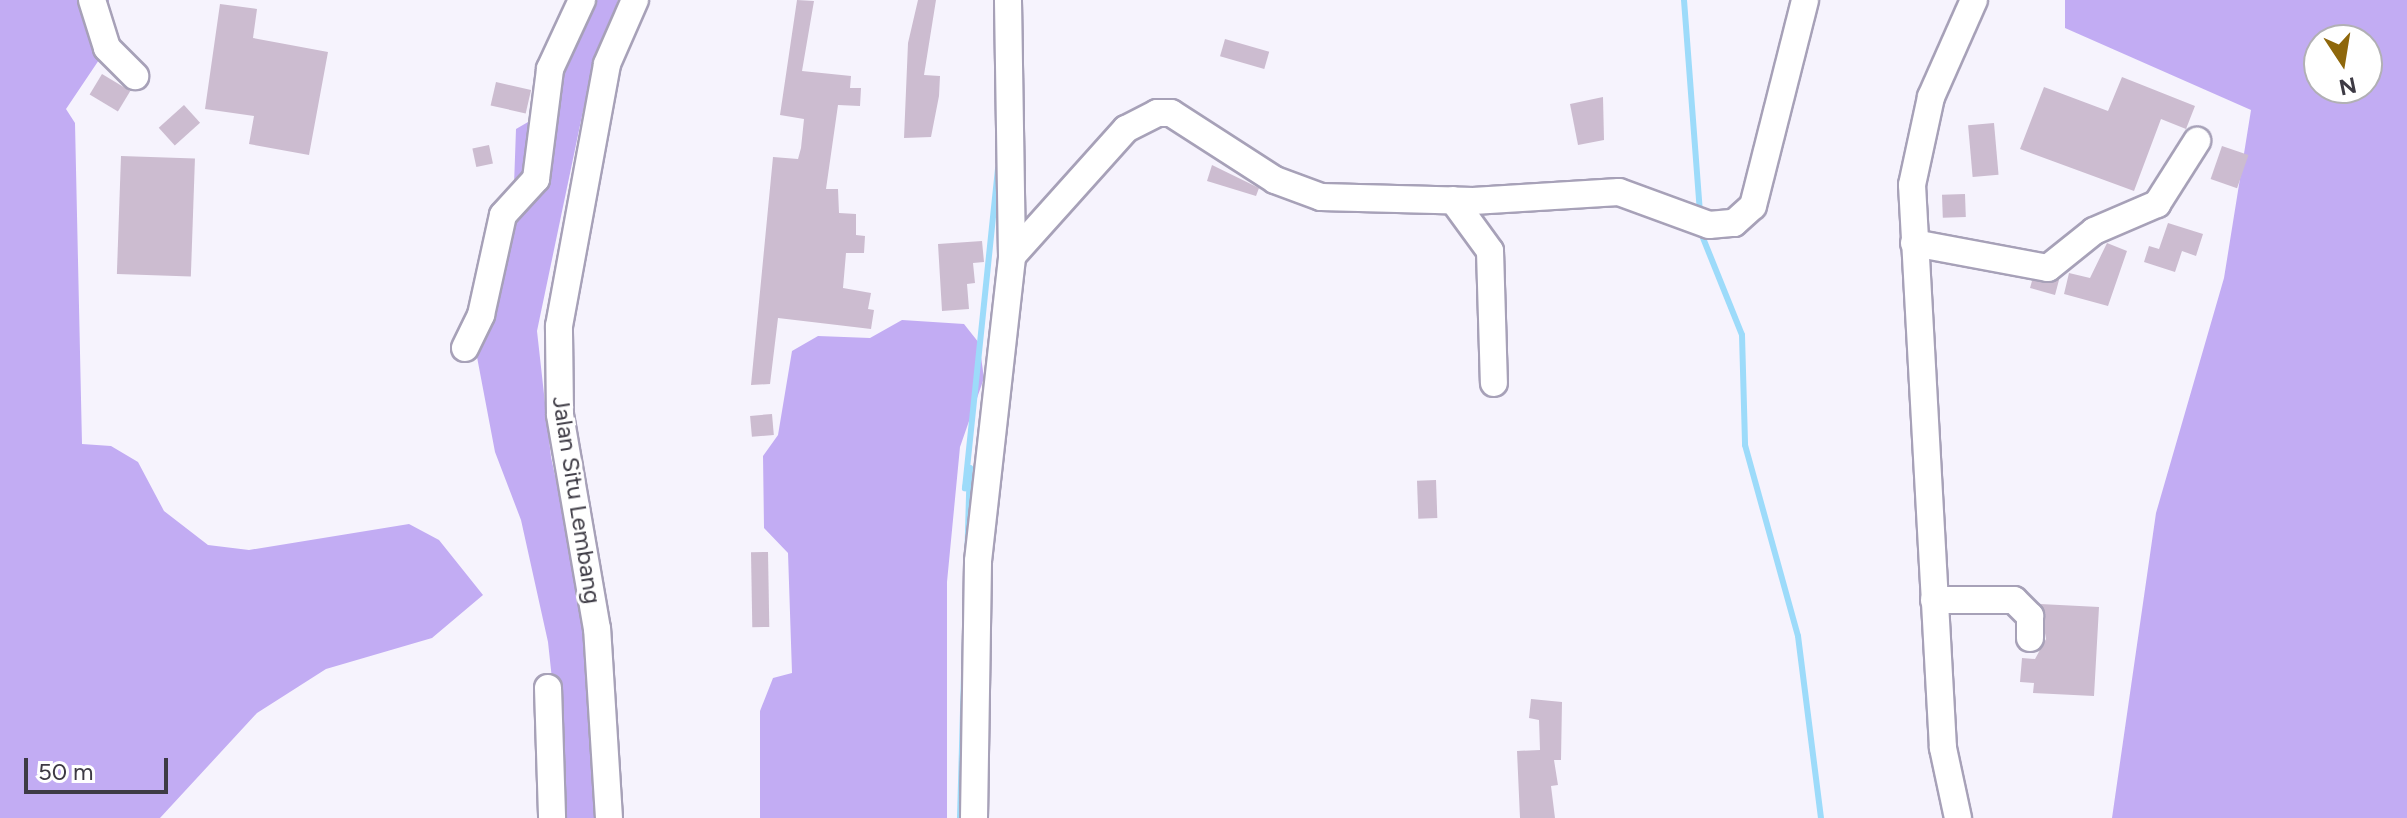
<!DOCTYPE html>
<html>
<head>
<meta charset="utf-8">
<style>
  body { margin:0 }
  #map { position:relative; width:2407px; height:818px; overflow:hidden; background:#f6f3fd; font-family:Figtree,sans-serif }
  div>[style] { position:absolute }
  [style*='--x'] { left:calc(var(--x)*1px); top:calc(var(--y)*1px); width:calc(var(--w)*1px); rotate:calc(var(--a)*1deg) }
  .forest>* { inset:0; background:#c2acf3 }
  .stream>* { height:6px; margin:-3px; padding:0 3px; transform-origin:3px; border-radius:3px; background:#9ddbfa }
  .building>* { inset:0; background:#ccbcd0; transform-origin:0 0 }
  .roads { filter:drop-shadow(2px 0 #a7a1b8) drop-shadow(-2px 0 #a7a1b8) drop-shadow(0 2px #a7a1b8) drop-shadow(0 -2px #a7a1b8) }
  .minor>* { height:26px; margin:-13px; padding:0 13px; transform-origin:13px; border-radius:13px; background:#fff }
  span { translate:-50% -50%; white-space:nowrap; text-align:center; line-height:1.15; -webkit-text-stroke:6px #fff; paint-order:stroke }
  .street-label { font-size:24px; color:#3d3a44 }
  .north { position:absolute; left:2303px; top:24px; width:80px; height:80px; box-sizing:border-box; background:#fff; border:2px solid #b1b0b4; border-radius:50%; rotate:168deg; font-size:22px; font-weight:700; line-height:32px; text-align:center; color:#3d3a44 }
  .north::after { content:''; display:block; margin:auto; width:28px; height:36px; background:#8e670b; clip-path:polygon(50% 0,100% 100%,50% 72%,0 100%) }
  .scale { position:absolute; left:24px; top:758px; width:144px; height:36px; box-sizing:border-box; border:4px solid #3d3a44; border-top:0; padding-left:10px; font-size:24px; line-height:28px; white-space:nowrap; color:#3d3a44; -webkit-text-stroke:6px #fff; paint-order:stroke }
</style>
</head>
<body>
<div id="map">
  <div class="forest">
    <div style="clip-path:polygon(0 0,109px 0,107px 48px,66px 109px,75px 123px,82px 444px,111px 446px,138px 462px,164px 511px,208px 545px,249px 550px,409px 524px,439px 540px,483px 595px,432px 638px,326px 669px,257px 713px,160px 818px,0 818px)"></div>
    <div style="clip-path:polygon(592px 0,618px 0,587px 92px,537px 331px,551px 457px,581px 595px,603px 818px,567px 818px,548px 642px,521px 520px,495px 452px,477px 357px,512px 241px,516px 129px,547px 111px)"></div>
    <div style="clip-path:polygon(evenodd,2065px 0,2407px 0,2407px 818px,2112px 818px,2156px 513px,2224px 278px,2251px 110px,2065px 28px,2065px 0,2319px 40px,2367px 40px,2367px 88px,2319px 88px,2319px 40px)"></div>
    <div style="clip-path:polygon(902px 320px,964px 324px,979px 343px,984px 378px,960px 447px,947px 582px,947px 818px,760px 818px,760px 711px,773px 678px,792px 673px,788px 553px,764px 528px,763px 456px,778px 435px,792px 351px,818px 336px,870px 338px)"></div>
  </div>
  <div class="stream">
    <div style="--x:1684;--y:0;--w:214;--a:85.7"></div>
    <div style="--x:1699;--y:228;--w:115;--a:68.1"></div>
    <div style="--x:1742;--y:335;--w:110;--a:88.4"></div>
    <div style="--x:1745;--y:445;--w:198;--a:74.5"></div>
    <div style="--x:1798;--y:636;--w:183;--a:82.8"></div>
    <div style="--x:960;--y:818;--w:350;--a:-88.4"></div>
    <div style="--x:970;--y:468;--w:21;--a:104"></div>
    <div style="--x:965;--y:488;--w:321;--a:-84.1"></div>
  </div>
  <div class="building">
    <div style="clip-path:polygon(797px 0,814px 1px,802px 71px,851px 76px,850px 88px,861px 88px,860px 106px,838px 105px,826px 189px,838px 189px,839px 213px,856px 214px,856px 235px,865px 236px,864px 253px,846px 253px,843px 288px,871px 293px,868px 309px,874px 310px,871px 329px,778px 318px,770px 384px,751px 385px,773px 157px,798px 159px,801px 148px,804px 119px,780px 115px)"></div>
    <div style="clip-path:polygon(918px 0,936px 0,924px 75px,940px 76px,939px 96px,931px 137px,904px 138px,908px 43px)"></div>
    <div style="clip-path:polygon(220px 4px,257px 9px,253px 38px,328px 52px,309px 155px,249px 144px,254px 116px,205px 109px)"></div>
    <div style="left:1225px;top:39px;width:46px;height:18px;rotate:16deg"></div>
    <div style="left:102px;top:74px;width:33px;height:24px;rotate:31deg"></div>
    <div style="clip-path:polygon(2122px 77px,2195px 106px,2186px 129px,2161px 119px,2134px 191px,2020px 149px,2044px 87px,2108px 111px)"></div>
    <div style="left:496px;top:82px;width:36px;height:24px;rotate:13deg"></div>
    <div style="clip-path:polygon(1603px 97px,1604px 140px,1578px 145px,1570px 104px)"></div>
    <div style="left:184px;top:105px;width:24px;height:34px;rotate:48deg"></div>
    <div style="left:1994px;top:123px;width:52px;height:26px;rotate:85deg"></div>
    <div style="left:489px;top:145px;width:19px;height:17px;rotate:78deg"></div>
    <div style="left:2222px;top:146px;width:28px;height:35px;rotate:19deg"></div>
    <div style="left:121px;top:156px;width:74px;height:118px;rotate:2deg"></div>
    <div style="clip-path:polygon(1212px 165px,1259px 188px,1256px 196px,1207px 181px)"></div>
    <div style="left:1965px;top:194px;width:23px;height:23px;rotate:88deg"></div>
    <div style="clip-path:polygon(2168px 223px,2203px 234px,2196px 256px,2182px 251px,2175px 272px,2144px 262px,2149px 246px,2159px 249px)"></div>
    <div style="clip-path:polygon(982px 241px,984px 262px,973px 263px,975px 283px,967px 284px,969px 309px,942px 311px,938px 244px)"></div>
    <div style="clip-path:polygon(2107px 243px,2127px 251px,2108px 306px,2064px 294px,2069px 273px,2090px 278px)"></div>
    <div style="clip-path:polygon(2059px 280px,2055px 295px,2030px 288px,2032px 281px)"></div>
    <div style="left:772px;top:414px;width:21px;height:22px;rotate:85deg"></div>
    <div style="left:1436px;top:480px;width:38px;height:19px;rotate:88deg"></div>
    <div style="left:768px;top:552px;width:75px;height:17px;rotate:89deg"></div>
    <div style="clip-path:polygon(2040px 604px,2099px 607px,2094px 696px,2033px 693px,2034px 683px,2020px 682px,2022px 658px,2035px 659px,2046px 639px)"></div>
    <div style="clip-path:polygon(1531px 699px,1562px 702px,1561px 760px,1554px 760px,1558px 785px,1551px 786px,1555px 818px,1520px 818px,1517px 751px,1540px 750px,1539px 720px,1529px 718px)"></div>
  </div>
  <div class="roads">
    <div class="minor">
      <div style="--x:92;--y:0;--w:50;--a:72.6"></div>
      <div style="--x:107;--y:48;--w:40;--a:45"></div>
      <div style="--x:1453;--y:200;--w:63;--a:54"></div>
      <div style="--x:1490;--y:251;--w:132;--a:88.3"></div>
      <div style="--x:1914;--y:243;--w:136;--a:10.6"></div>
      <div style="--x:2048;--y:268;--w:59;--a:-38.8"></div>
      <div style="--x:2094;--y:231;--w:69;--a:-23.2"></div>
      <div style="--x:2157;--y:204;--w:75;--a:-57.6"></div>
      <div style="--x:1012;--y:256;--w:171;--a:-48.1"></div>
      <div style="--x:1126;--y:129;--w:35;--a:-27"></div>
      <div style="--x:1157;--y:113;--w:14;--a:0"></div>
      <div style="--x:1171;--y:113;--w:124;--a:32.8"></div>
      <div style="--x:1275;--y:180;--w:49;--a:20.3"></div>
      <div style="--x:1321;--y:197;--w:152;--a:1.5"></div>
      <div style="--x:1473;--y:201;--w:146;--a:-3.5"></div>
      <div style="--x:1619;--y:192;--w:96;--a:20.1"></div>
      <div style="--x:1709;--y:225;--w:25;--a:-5"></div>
      <div style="--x:1734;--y:223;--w:25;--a:-42"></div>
      <div style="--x:1753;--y:206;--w:212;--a:-75.8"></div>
      <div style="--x:465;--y:348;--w:37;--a:-64"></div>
      <div style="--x:481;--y:315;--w:102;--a:-77.6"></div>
      <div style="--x:503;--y:215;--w:49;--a:-47.5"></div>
      <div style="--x:536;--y:179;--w:111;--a:-82.7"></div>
      <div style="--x:550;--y:69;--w:76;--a:-65.1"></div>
      <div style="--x:1934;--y:600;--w:80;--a:0"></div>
      <div style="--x:2014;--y:600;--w:23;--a:45"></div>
      <div style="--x:2030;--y:616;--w:22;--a:90"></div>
      <div style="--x:548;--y:688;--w:130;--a:88.2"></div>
      <div style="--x:609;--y:818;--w:189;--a:-93.6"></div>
      <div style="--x:597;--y:629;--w:218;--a:-99.8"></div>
      <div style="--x:560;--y:414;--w:88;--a:-90.7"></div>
      <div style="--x:559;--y:326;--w:266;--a:-79.6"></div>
      <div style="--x:607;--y:64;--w:70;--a:-66.4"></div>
      <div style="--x:974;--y:818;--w:257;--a:-89.1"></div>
      <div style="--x:978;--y:561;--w:307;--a:-83.6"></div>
      <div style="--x:1012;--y:256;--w:256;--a:-90.9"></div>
      <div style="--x:1958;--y:818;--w:72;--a:-102.1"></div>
      <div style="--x:1943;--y:748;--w:564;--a:-93.15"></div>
      <div style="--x:1912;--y:185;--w:90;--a:-77.8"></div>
      <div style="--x:1931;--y:97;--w:106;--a:-66.1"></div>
    </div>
  </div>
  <div class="street-label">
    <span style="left:577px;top:500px;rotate:81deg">Jalan Situ Lembang</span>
  </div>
  <div class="north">N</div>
  <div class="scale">50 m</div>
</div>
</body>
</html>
